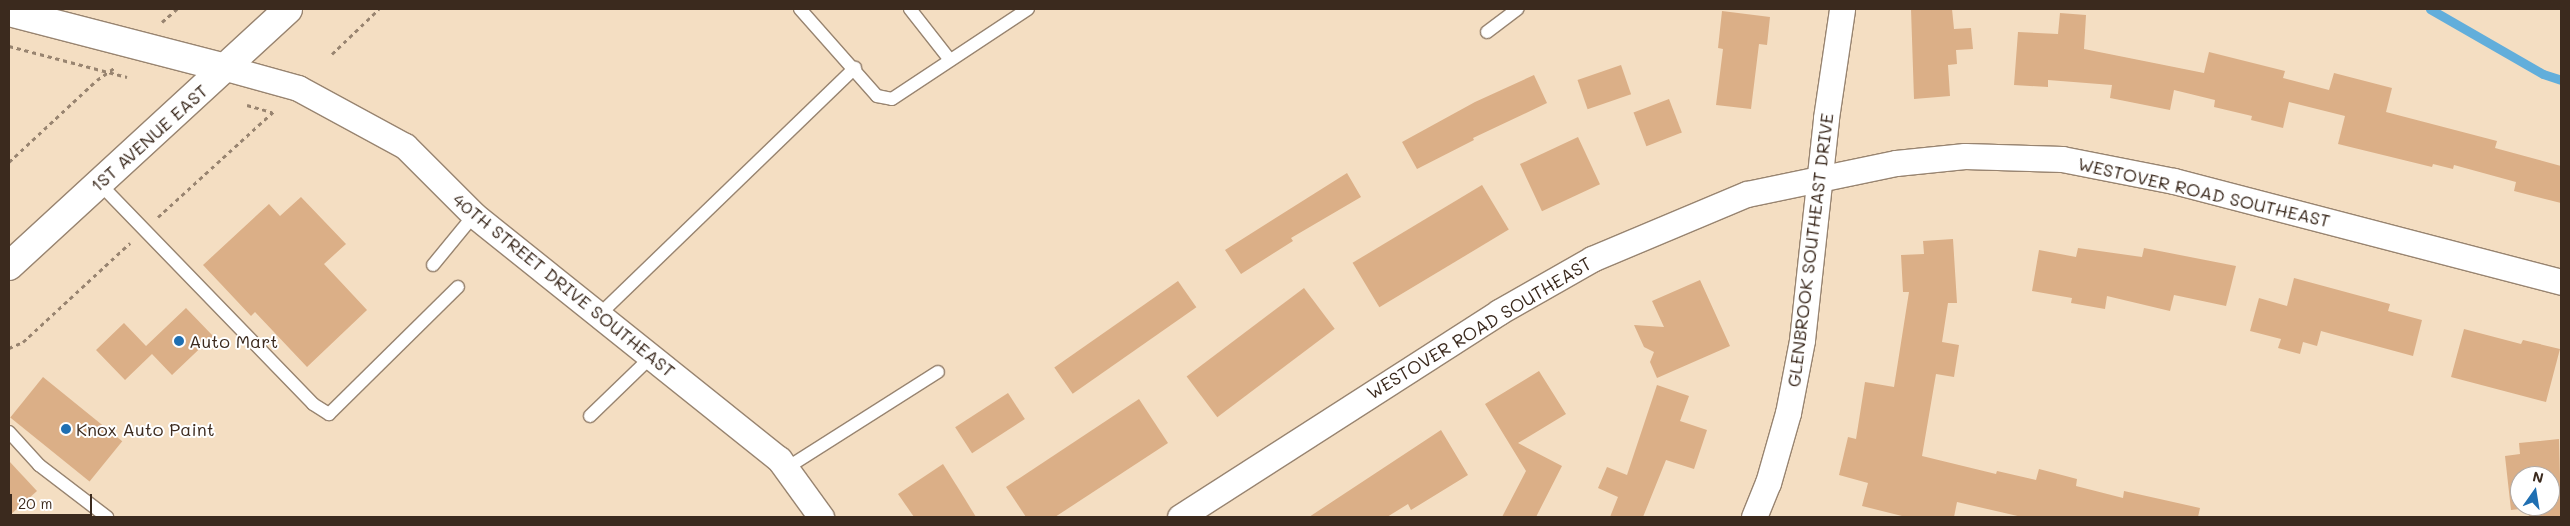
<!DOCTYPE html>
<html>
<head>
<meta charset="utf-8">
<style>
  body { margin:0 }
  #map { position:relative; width:2570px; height:526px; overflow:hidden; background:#f4dec2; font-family:Mali,sans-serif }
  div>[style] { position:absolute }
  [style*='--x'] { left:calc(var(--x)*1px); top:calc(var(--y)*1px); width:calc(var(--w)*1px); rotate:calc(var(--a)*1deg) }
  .stream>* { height:9px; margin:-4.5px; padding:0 4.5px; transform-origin:4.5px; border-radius:4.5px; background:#62aedb }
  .building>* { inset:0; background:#dbaf87; transform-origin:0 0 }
  .path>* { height:3px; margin-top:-1.5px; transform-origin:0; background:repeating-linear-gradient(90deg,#988470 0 4px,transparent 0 8px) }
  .roads { filter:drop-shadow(1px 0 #988470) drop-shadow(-1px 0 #988470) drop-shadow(0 1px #988470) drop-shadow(0 -1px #988470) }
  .service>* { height:12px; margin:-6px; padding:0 6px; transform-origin:6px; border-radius:6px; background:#fff }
  .minor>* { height:25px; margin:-12.5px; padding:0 12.5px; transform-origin:12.5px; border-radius:12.5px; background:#fff }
  .tertiary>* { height:28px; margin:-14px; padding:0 14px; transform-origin:14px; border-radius:14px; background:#fff }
  .primary>* { height:28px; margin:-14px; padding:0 14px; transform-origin:14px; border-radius:14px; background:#fff }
  .dots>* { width:14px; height:14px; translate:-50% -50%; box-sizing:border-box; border:2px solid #fff; border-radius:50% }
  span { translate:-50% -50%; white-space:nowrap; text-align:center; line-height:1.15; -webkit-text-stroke:4px #fff; paint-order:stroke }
  .street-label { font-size:18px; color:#3b2a1e }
  .poi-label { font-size:18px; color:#3b2a1e }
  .left { translate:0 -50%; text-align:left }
  .frame { position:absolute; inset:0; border:10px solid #3b2a1e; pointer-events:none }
  .north { position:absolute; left:2510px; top:466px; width:50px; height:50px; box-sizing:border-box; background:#fff; border:1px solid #b1aaa5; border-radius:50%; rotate:13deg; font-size:14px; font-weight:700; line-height:20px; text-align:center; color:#3b2a1e }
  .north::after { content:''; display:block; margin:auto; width:18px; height:22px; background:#1f6fb2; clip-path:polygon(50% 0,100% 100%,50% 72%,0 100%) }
  .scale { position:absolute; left:10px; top:494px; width:82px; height:22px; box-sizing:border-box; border:2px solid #3b2a1e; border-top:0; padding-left:6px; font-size:15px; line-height:18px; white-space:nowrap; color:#3b2a1e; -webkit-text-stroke:4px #fff; paint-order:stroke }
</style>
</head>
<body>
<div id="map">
  <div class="stream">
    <div style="--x:2430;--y:9;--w:130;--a:29.9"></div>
    <div style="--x:2543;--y:74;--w:19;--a:18"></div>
  </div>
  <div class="building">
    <div style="clip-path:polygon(1911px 9px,1952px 9px,1954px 29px,1971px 28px,1973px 49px,1956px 50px,1957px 64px,1948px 65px,1950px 96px,1914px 99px)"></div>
    <div style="clip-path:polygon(1722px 11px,1770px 17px,1767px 45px,1759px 44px,1751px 109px,1716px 105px,1723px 49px,1718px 48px)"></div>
    <div style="clip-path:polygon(2060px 13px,2086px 15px,2084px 49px,2204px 73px,2209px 52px,2285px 71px,2283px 78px,2329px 90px,2334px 73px,2392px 88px,2386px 112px,2497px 141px,2495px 148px,2561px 166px,2561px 203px,2514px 191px,2516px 182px,2454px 165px,2453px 169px,2433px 164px,2432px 167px,2338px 144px,2345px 116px,2289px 102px,2283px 128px,2251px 120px,2252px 116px,2214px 107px,2215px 100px,2174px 90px,2170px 110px,2110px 98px,2112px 85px,2048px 80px,2048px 87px,2014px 85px,2018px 32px,2058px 34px)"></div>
    <div style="left:1621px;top:65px;width:31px;height:46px;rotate:71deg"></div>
    <div style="clip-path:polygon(1534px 75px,1547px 103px,1473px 138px,1474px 140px,1417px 169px,1402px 142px,1475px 102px)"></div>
    <div style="left:1669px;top:99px;width:36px;height:38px;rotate:69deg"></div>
    <div style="left:1578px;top:137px;width:52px;height:64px;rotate:65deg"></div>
    <div style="clip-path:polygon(1347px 173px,1361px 197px,1291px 238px,1293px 241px,1241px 274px,1225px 250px)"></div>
    <div style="left:1482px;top:185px;width:52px;height:151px;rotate:59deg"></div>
    <div style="clip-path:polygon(301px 197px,346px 244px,324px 264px,367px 310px,307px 367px,255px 312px,251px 316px,203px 265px,269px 204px,280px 216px)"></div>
    <div style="clip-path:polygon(1953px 239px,1957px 303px,1948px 303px,1942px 342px,1959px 345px,1954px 377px,1936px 374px,1922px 456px,1996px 474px,1997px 471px,2036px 480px,2039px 469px,2077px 479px,2076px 486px,2123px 498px,2124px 491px,2200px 508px,2198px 517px,2022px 517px,1957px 502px,1954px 517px,1906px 517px,1862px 506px,1868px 483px,1839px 475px,1848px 437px,1856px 439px,1865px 382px,1894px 387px,1909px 292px,1903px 292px,1901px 255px,1924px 254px,1923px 241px)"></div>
    <div style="clip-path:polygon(2078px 248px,2142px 257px,2144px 248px,2236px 266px,2226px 306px,2174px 295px,2170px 311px,2107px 296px,2105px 309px,2071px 303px,2072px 298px,2032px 291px,2039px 250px,2076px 257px)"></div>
    <div style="clip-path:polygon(2294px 278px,2390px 304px,2388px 311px,2422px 320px,2413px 356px,2321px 331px,2317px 346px,2303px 342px,2300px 354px,2278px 348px,2281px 339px,2250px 331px,2259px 298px,2287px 306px)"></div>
    <div style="clip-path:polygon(1700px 280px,1730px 346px,1657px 378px,1650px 362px,1654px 352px,1644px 347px,1634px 325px,1664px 327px,1652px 301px)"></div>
    <div style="left:1178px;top:281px;width:32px;height:151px;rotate:55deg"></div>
    <div style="left:1304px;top:288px;width:51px;height:147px;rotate:53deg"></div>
    <div style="clip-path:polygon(186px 308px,213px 336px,172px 375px,152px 354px,125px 380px,96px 350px,124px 323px,146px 346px)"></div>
    <div style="clip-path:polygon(2464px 329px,2521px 344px,2523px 340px,2560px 349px,2546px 402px,2451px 377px)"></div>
    <div style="clip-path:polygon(1539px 371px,1566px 414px,1518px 443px,1562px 466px,1536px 517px,1502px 517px,1526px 471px,1485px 404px)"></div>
    <div style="left:43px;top:377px;width:102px;height:52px;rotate:39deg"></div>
    <div style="clip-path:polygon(1657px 385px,1689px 396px,1680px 421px,1707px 430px,1694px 469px,1666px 460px,1643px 517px,1610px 517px,1618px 497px,1598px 488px,1607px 467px,1627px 475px)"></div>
    <div style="left:1008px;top:393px;width:31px;height:63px;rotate:57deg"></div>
    <div style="clip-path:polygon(1139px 399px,1168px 443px,1055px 517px,1026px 517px,1006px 487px)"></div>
    <div style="clip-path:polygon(1441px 430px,1468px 475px,1411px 510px,1408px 504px,1387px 517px,1309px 517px)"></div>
    <div style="clip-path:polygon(evenodd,2559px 439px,2561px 517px,2529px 517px,2528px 508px,2511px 510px,2505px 456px,2520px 454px,2519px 443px,2559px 439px,2520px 476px,2550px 476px,2550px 506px,2520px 506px,2520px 476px)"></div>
    <div style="clip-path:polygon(9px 461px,37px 491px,9px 516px)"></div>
    <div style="clip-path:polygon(943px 464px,960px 491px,976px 517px,914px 517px,898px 494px)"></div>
  </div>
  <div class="path">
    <div style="--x:162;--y:22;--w:20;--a:-41"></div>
    <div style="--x:9;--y:46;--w:122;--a:14.7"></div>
    <div style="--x:332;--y:54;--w:65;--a:-43.8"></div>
    <div style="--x:247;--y:105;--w:26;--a:16"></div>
    <div style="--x:9;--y:162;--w:120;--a:-43"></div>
    <div style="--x:97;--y:80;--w:21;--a:-35"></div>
    <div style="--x:158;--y:217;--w:159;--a:-42.4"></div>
    <div style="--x:9;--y:348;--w:15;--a:-23"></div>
    <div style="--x:23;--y:342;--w:146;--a:-42.8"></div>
  </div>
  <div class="roads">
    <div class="service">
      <div style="--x:800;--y:9;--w:116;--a:48.5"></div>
      <div style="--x:877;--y:96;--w:15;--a:11"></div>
      <div style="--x:892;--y:99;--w:163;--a:-33.5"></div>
      <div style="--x:910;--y:9;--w:65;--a:51.9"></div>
      <div style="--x:1487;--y:32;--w:38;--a:-37"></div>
      <div style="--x:99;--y:183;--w:308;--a:45.9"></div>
      <div style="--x:313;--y:404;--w:19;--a:32"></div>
      <div style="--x:329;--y:414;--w:181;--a:-44.6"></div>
      <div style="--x:433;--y:265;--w:65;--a:-50.6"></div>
      <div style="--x:599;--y:315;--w:356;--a:-44"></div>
      <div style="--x:590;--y:416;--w:85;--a:-44"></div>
      <div style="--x:9;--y:432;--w:45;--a:47.7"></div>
      <div style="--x:39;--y:465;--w:86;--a:37.4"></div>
      <div style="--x:785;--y:469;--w:181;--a:-32.4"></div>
    </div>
    <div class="minor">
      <div style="--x:226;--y:68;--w:75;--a:15.5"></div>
      <div style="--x:298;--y:88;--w:122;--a:28.5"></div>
      <div style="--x:405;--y:146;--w:98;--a:45"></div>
      <div style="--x:474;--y:215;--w:391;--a:38.7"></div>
      <div style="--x:779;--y:459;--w:72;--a:54.1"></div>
      <div style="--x:1180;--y:517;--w:379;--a:-32.7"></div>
      <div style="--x:1499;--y:312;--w:107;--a:-29.7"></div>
      <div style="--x:1592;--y:259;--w:168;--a:-22.8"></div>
      <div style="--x:1747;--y:194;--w:152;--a:-11.8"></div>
      <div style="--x:1896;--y:163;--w:69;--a:-5.8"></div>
      <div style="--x:1965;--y:156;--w:97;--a:1.8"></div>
      <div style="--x:2062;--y:159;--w:114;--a:11.1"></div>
      <div style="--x:2174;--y:181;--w:400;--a:14.6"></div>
      <div style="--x:1754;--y:517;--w:37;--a:-68"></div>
      <div style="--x:1768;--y:483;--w:73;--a:-74.1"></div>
      <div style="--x:1788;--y:413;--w:74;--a:-79.1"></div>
      <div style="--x:1802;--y:340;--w:223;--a:-83.8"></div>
      <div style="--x:1826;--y:118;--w:110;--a:-81.6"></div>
    </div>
    <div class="tertiary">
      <div style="--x:9;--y:12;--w:224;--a:14.5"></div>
    </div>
    <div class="primary">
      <div style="--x:9;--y:266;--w:379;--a:-42.6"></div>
    </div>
  </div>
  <div class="dots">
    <div style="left:179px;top:341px;background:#1f6fb2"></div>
    <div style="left:66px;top:429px;background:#1f6fb2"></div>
  </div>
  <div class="street-label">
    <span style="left:149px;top:138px;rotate:-42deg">1ST AVENUE EAST</span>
    <span style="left:2204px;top:192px;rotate:13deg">WESTOVER ROAD SOUTHEAST</span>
    <span style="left:1810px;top:250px;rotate:-83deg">GLENBROOK SOUTHEAST DRIVE</span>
    <span style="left:564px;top:285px;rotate:39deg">40TH STREET DRIVE SOUTHEAST</span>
    <span style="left:1479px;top:328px;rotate:-31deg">WESTOVER ROAD SOUTHEAST</span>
  </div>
  <div class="poi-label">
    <span class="left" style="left:189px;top:341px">Auto Mart</span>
    <span class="left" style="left:76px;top:429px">Knox Auto Paint</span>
  </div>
  <div class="frame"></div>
  <div class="north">N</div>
  <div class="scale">20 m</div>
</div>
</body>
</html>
